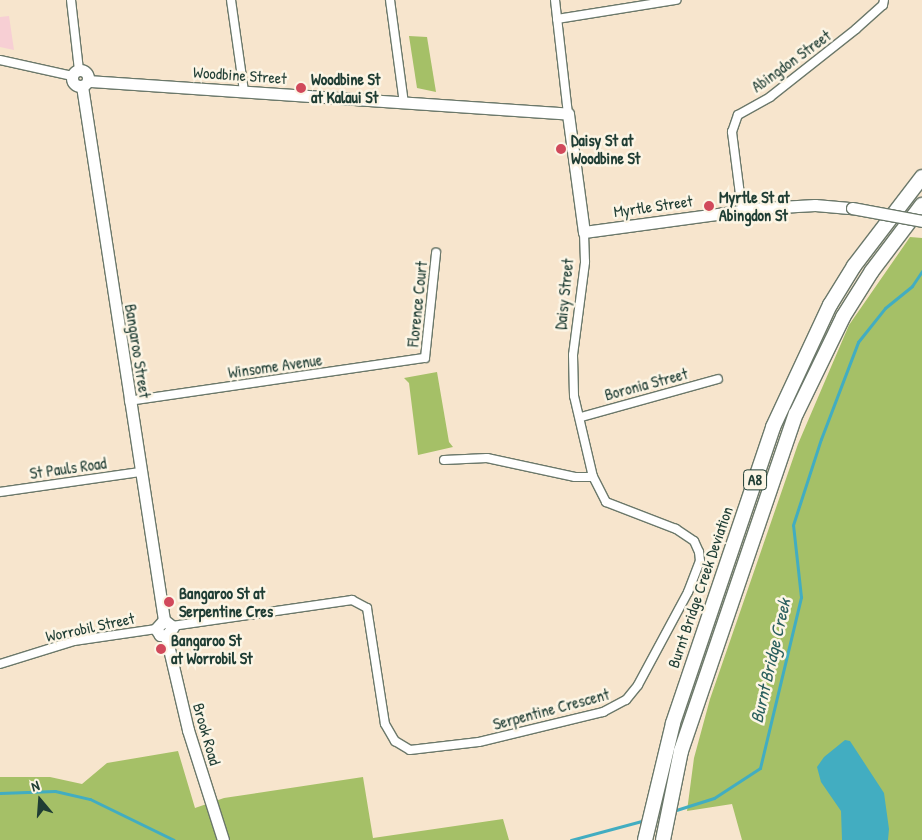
<!DOCTYPE html>
<html>
<head>
<meta charset="utf-8">
<style>
  body { margin:0 }
  #map { position:relative; width:922px; height:840px; overflow:hidden; background:#f7e5cd; font-family:"Patrick Hand",sans-serif }
  div>[style] { position:absolute }
  [style*='--x'] { left:calc(var(--x)*1px); top:calc(var(--y)*1px); width:calc(var(--w)*1px); rotate:calc(var(--a)*1deg) }
  .built>* { inset:0; background:#f7cfd4 }
  .green>* { inset:0; background:#a5c067 }
  .water>* { inset:0; background:#42adc1 }
  .stream>* { height:3px; margin:-1.5px; padding:0 1.5px; transform-origin:1.5px; border-radius:1.5px; background:#42adc1 }
  .roads { filter:drop-shadow(1px 0 #6b786a) drop-shadow(-1px 0 #6b786a) drop-shadow(0 1px #6b786a) drop-shadow(0 -1px #6b786a) }
  .street>* { height:8px; margin:-4px; padding:0 4px; transform-origin:4px; border-radius:4px; background:#fff }
  .secondary>* { height:11px; margin:-5.5px; padding:0 5.5px; transform-origin:5.5px; border-radius:5.5px; background:#fff }
  .secondary>.ring { margin:-5.5px; padding:0; box-sizing:content-box; background:none; border:11px solid #fff; border-radius:50% }
  .highway>* { height:14px; margin:-7px; padding:0 7px; transform-origin:7px; border-radius:7px; background:#fff }
  .bridges { filter:drop-shadow(1px 0 #6b786a) drop-shadow(-1px 0 #6b786a) drop-shadow(0 1px #6b786a) drop-shadow(0 -1px #6b786a) }
  .secondary-bridge>* { height:11px; margin:-5.5px; padding:0 5.5px; transform-origin:5.5px; border-radius:5.5px; background:#fff }
  .dots>* { width:14px; height:14px; translate:-50% -50%; box-sizing:border-box; border:2px solid #fcf5e5; border-radius:50% }
  span { translate:-50% -50%; white-space:nowrap; text-align:center; line-height:1.15; -webkit-text-stroke:5px #fcf5e5; paint-order:stroke }
  .shield-label span { padding:1px 4px; background:#fcf5e5; border:1px solid; border-radius:4px; -webkit-text-stroke-width:0 }
  .shield-label { font-size:15px; color:#1f3d34; font-weight:700 }
  .street-label { font-size:16px; color:#1f3d34 }
  .poi-label { font-size:16px; color:#1f3d34; font-weight:700 }
  .left { translate:0 -50%; text-align:left }
  .water-label { font-size:18px; color:#2a5f5e; font-style:italic }
  .north { position:absolute; left:15px; top:775px; width:50px; height:50px; -webkit-text-stroke:4px #fcf5e5; paint-order:stroke; rotate:342deg; font-size:14px; font-weight:700; line-height:20px; text-align:center; color:#1f3d34 }
  .north::after { content:''; display:block; margin:auto; width:18px; height:22px; background:#1f3d34; clip-path:polygon(50% 0,100% 100%,50% 72%,0 100%) }
</style>
</head>
<body>
<div id="map">
  <div class="built">
    <div style="clip-path:polygon(9px 16px,14px 50px,0 47px,0 17px)"></div>
  </div>
  <div class="green">
    <div style="clip-path:polygon(409px 36px,427px 37px,436px 92px,417px 88px)"></div>
    <div style="clip-path:polygon(910px 237px,922px 238px,922px 840px,742px 840px,732px 804px,687px 811px,694px 758px,710px 699px,798px 444px,849px 325px)"></div>
    <div style="clip-path:polygon(437px 372px,449px 442px,453px 447px,418px 455px,409px 383px,404px 378px)"></div>
    <div style="clip-path:polygon(178px 751px,195px 808px,224px 798px,363px 777px,373px 838px,503px 819px,509px 840px,0 840px,0 777px,50px 777px,82px 784px,107px 763px)"></div>
  </div>
  <div class="water">
    <div style="clip-path:polygon(845px 740px,850px 741px,884px 793px,889px 829px,888px 840px,842px 840px,841px 811px,821px 782px,817px 767px,824px 757px)"></div>
  </div>
  <div class="stream">
    <div style="--x:0;--y:793;--w:55;--a:-2.1"></div>
    <div style="--x:55;--y:791;--w:36;--a:13"></div>
    <div style="--x:90;--y:799;--w:93;--a:26"></div>
    <div style="--x:673;--y:811;--w:43;--a:-17.6"></div>
    <div style="--x:714;--y:798;--w:55;--a:-33.1"></div>
    <div style="--x:760;--y:768;--w:176;--a:-76.5"></div>
    <div style="--x:801;--y:597;--w:72;--a:-96.3"></div>
    <div style="--x:793;--y:525;--w:90;--a:-72"></div>
    <div style="--x:821;--y:439;--w:104;--a:-69.1"></div>
    <div style="--x:858;--y:342;--w:43;--a:-51.5"></div>
    <div style="--x:885;--y:308;--w:35;--a:-39"></div>
    <div style="--x:912;--y:286;--w:18;--a:-56"></div>
    <div style="--x:571;--y:840;--w:77;--a:-15.1"></div>
  </div>
  <div class="roads">
    <div class="street">
      <div style="--x:71;--y:0;--w:70;--a:83.5"></div>
      <div style="--x:231;--y:0;--w:92;--a:81.9"></div>
      <div style="--x:390;--y:0;--w:104;--a:82.3"></div>
      <div style="--x:555;--y:0;--w:115;--a:83.5"></div>
      <div style="--x:557;--y:19;--w:121;--a:-9.1"></div>
      <div style="--x:0;--y:60;--w:74;--a:12.5"></div>
      <div style="--x:742;--y:210;--w:79;--a:-97.3"></div>
      <div style="--x:732;--y:132;--w:18;--a:-71"></div>
      <div style="--x:738;--y:115;--w:37;--a:-29"></div>
      <div style="--x:770;--y:97;--w:110;--a:-38.3"></div>
      <div style="--x:856;--y:29;--w:36;--a:-42"></div>
      <div style="--x:883;--y:5;--w:5;--a:-79"></div>
      <div style="--x:129;--y:401;--w:299;--a:-8.3"></div>
      <div style="--x:425;--y:358;--w:106;--a:-84"></div>
      <div style="--x:581;--y:417;--w:142;--a:-15.5"></div>
      <div style="--x:444;--y:460;--w:43;--a:-2.7"></div>
      <div style="--x:487;--y:458;--w:90;--a:12.2"></div>
      <div style="--x:575;--y:477;--w:18;--a:0"></div>
      <div style="--x:0;--y:492;--w:141;--a:-8.1"></div>
      <div style="--x:172;--y:626;--w:182;--a:-8.2"></div>
      <div style="--x:352;--y:600;--w:17;--a:28"></div>
      <div style="--x:367;--y:608;--w:117;--a:81.2"></div>
      <div style="--x:385;--y:724;--w:20;--a:60"></div>
      <div style="--x:395;--y:741;--w:17;--a:31"></div>
      <div style="--x:410;--y:750;--w:69;--a:-6.6"></div>
      <div style="--x:479;--y:742;--w:128;--a:-13.6"></div>
      <div style="--x:603;--y:712;--w:26;--a:-28"></div>
      <div style="--x:626;--y:700;--w:19;--a:-51"></div>
      <div style="--x:638;--y:685;--w:106;--a:-61.7"></div>
      <div style="--x:688;--y:592;--w:33;--a:-69"></div>
      <div style="--x:700;--y:561;--w:9;--a:-96"></div>
      <div style="--x:699;--y:552;--w:12;--a:-114"></div>
      <div style="--x:694;--y:541;--w:22;--a:-146"></div>
      <div style="--x:676;--y:529;--w:75;--a:-158.9"></div>
      <div style="--x:606;--y:502;--w:28;--a:-117"></div>
      <div style="--x:593;--y:477;--w:83;--a:-103.2"></div>
      <div style="--x:574;--y:396;--w:41;--a:-91.4"></div>
      <div style="--x:573;--y:355;--w:94;--a:-82.6"></div>
      <div style="--x:585;--y:262;--w:30;--a:-92"></div>
      <div style="--x:0;--y:664;--w:77;--a:-17.3"></div>
      <div style="--x:74;--y:641;--w:83;--a:-8.3"></div>
    </div>
    <div class="secondary">
      <div class="ring" style="left:72px;top:70px;width:5px;height:5px"></div>
      <div style="--x:89;--y:81;--w:480;--a:3.9"></div>
      <div style="--x:568;--y:114;--w:119;--a:82.3"></div>
      <div style="--x:584;--y:232;--w:180;--a:-7.7"></div>
      <div style="--x:762;--y:208;--w:53;--a:-3.2"></div>
      <div style="--x:815;--y:205;--w:37;--a:5"></div>
      <div style="--x:82;--y:86;--w:540;--a:81.27"></div>
      <div style="--x:164;--y:620;--w:12;--a:132"></div>
      <div style="--x:156;--y:629;--w:7;--a:56"></div>
      <div style="--x:160;--y:635;--w:6;--a:9"></div>
      <div style="--x:164;--y:620;--w:11;--a:38"></div>
      <div style="--x:173;--y:627;--w:11;--a:128"></div>
      <div style="--x:166;--y:636;--w:97;--a:76.8"></div>
      <div style="--x:188;--y:730;--w:115;--a:72.3"></div>
    </div>
    <div class="highway">
      <div style="--x:645;--y:840;--w:120;--a:-76.5"></div>
      <div style="--x:673;--y:723;--w:312;--a:-71.3"></div>
      <div style="--x:773;--y:427;--w:135;--a:-65"></div>
      <div style="--x:830;--y:305;--w:46;--a:-58.4"></div>
      <div style="--x:854;--y:266;--w:112;--a:-52.6"></div>
      <div style="--x:663;--y:840;--w:91;--a:-78.6"></div>
      <div style="--x:681;--y:751;--w:356;--a:-71.2"></div>
      <div style="--x:796;--y:414;--w:108;--a:-64.1"></div>
      <div style="--x:843;--y:317;--w:54;--a:-57.8"></div>
      <div style="--x:872;--y:271;--w:83;--a:-52.9"></div>
    </div>
  </div>
  <div class="bridges">
    <div class="secondary-bridge">
      <div style="--x:852;--y:208;--w:71;--a:10.5"></div>
    </div>
  </div>
  <div class="dots">
    <div style="left:301px;top:88px;background:#d1495b"></div>
    <div style="left:561px;top:149px;background:#d1495b"></div>
    <div style="left:709px;top:206px;background:#d1495b"></div>
    <div style="left:169px;top:602px;background:#d1495b"></div>
    <div style="left:161px;top:649px;background:#d1495b"></div>
  </div>
  <div class="shield-label">
    <span style="left:755px;top:480px">A8</span>
  </div>
  <div class="street-label">
    <span style="left:791px;top:61px;rotate:-36deg">Abingdon Street</span>
    <span style="left:240px;top:75px;rotate:4deg">Woodbine Street</span>
    <span style="left:653px;top:206px;rotate:-8deg">Myrtle Street</span>
    <span style="left:564px;top:294px;rotate:-84deg">Daisy Street</span>
    <span style="left:417px;top:304px;rotate:-84deg">Florence Court</span>
    <span style="left:138px;top:351px;rotate:81deg">Bangaroo Street</span>
    <span style="left:275px;top:366px;rotate:-8deg">Winsome Avenue</span>
    <span style="left:646px;top:384px;rotate:-15deg">Boronia Street</span>
    <span style="left:68px;top:468px;rotate:-8deg">St Pauls Road</span>
    <span style="left:700px;top:587px;rotate:-71deg">Burnt Bridge Creek Deviation</span>
    <span style="left:90px;top:627px;rotate:-12deg">Worrobil Street</span>
    <span style="left:551px;top:709px;rotate:-15deg">Serpentine Crescent</span>
    <span style="left:207px;top:734px;rotate:74deg">Brook Road</span>
  </div>
  <div class="poi-label">
    <span class="left" style="left:311px;top:88px">Woodbine St<br>at Kalaui St</span>
    <span class="left" style="left:571px;top:149px">Daisy St at<br>Woodbine St</span>
    <span class="left" style="left:719px;top:206px">Myrtle St at<br>Abingdon St</span>
    <span class="left" style="left:179px;top:602px">Bangaroo St at<br>Serpentine Cres</span>
    <span class="left" style="left:171px;top:649px">Bangaroo St<br>at Worrobil St</span>
  </div>
  <div class="water-label">
    <span style="left:771px;top:661px;rotate:-77deg">Burnt Bridge Creek</span>
  </div>
  <div class="north">N</div>
</div>
</body>
</html>
